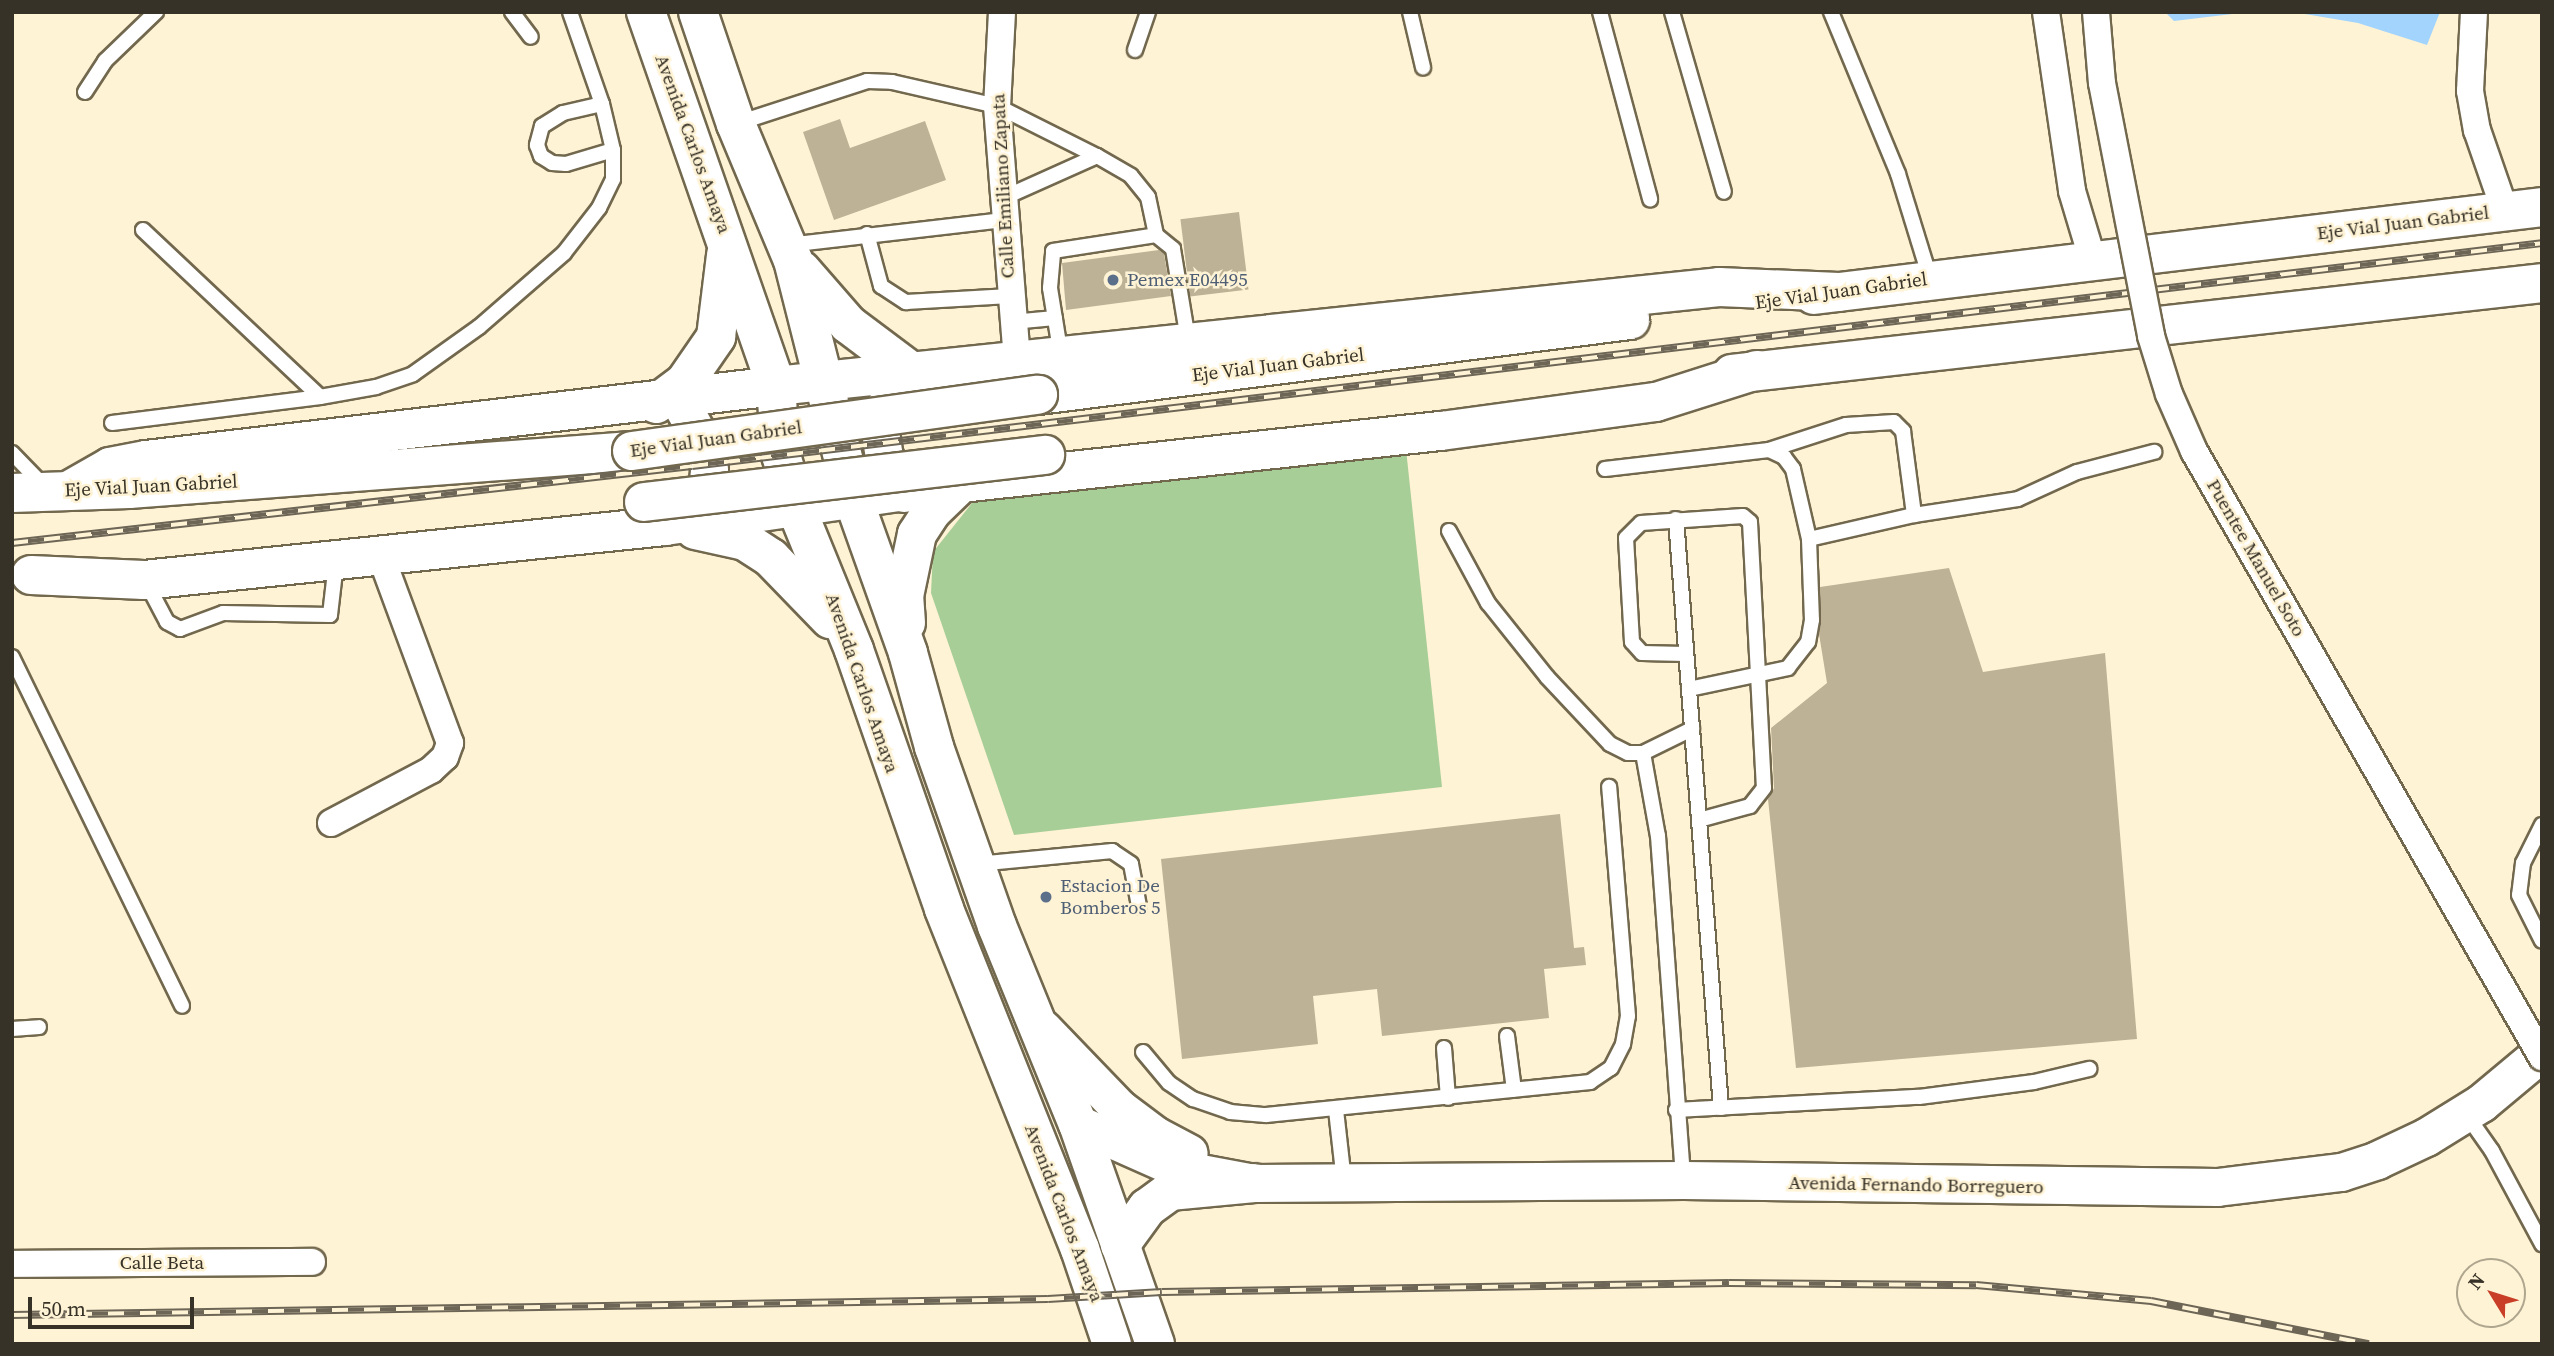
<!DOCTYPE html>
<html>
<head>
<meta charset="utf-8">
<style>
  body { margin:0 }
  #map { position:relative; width:2554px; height:1356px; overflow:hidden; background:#fff3d5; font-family:"Source Serif 4",serif }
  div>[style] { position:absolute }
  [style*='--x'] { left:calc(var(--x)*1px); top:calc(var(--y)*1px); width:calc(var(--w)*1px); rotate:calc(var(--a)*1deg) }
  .green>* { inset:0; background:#a8ce98 }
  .water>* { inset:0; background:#a3d4fd }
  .building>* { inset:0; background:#beb296; transform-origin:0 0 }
  .roads { filter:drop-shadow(2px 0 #72684e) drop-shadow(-2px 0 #72684e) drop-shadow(0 2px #72684e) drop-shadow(0 -2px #72684e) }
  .lane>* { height:14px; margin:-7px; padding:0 7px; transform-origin:7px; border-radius:7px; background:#fff }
  .street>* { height:26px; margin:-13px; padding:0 13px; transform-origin:13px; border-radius:13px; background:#fff }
  .secondary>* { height:37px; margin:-18.5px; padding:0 18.5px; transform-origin:18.5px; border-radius:18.5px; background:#fff }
  .primary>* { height:38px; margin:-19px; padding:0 19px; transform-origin:19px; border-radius:19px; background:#fff }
  .rail>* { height:8px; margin-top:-4px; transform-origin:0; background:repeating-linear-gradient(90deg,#fff3d5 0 16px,#6d6656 0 32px); box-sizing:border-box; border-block:2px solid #6d6656 }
  .bridges { filter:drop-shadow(2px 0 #72684e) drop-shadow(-2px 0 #72684e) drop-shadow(0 2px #72684e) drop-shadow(0 -2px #72684e) }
  .street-bridge>* { height:26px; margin:-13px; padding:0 13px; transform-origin:13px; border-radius:13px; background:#fff }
  .primary-bridge>* { height:38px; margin:-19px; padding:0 19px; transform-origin:19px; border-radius:19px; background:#fff }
  .dots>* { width:19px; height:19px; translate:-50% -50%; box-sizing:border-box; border:4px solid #fff3d5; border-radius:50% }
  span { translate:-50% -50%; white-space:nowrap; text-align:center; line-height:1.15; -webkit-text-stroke:5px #fff3d5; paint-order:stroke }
  .street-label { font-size:19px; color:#373227 }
  .service-label { font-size:19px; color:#4e5e75 }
  .left { translate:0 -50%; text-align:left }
  .frame { position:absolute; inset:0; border:14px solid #373227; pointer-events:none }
  .north { position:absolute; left:2456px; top:1258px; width:70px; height:70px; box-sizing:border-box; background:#fff3d5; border:2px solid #afa68f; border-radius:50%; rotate:308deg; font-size:19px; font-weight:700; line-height:28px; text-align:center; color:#373227 }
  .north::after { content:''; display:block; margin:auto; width:24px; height:32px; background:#c93e27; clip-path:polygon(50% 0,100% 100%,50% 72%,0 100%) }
  .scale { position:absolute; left:28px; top:1297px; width:166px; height:32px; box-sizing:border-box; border:4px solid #373227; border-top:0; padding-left:9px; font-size:21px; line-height:24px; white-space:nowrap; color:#373227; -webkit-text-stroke:5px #fff3d5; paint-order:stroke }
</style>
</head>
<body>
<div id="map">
  <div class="green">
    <div style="clip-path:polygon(1406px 449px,1442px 787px,1014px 835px,931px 593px,933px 552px,980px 493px)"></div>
  </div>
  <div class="water">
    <div style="clip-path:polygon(2165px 12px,2249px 12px,2174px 21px)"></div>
    <div style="clip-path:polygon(2293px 12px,2440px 12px,2427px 45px,2358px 23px)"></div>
  </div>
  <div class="building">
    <div style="clip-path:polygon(840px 119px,850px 148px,925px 121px,946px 180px,834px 220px,803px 132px)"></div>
    <div style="left:1239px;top:212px;width:78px;height:59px;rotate:83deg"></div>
    <div style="clip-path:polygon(1159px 250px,1164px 254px,1171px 296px,1066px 310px,1062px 263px)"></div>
    <div style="clip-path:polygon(1949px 568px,1983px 672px,2105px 653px,2137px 1039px,1796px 1068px,1768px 799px,1774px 788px,1771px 728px,1827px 683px,1819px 634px,1820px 587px)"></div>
    <div style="clip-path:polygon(1560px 814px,1574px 948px,1584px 947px,1586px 965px,1544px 969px,1549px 1018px,1382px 1036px,1377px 989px,1313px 996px,1318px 1044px,1182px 1059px,1161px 859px)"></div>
  </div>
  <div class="roads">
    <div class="lane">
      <div style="--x:512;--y:12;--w:31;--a:53"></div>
      <div style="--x:1410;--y:12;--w:57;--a:76.7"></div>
      <div style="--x:1600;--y:12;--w:194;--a:75"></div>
      <div style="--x:1672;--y:12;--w:187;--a:73.9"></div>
      <div style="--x:1831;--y:12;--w:175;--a:67.5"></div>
      <div style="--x:1898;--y:174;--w:109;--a:72.9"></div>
      <div style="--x:1135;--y:50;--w:40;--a:-71.1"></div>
      <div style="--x:85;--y:92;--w:37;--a:-57"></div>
      <div style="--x:105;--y:61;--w:71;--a:-43.9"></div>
      <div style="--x:602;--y:104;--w:40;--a:167"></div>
      <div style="--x:563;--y:113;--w:25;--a:148"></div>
      <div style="--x:542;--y:126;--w:20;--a:105"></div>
      <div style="--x:537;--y:145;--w:12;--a:70"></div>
      <div style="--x:541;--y:156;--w:13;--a:32"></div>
      <div style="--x:552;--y:163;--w:14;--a:4"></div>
      <div style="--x:566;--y:164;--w:49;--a:-16.6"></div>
      <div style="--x:738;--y:123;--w:136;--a:-18"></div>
      <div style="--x:867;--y:81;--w:25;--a:2"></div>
      <div style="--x:892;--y:82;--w:108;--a:12.9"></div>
      <div style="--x:997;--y:106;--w:112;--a:26.6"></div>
      <div style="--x:1097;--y:156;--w:103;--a:155.9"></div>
      <div style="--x:1097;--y:156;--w:39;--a:30"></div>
      <div style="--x:1131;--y:176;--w:27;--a:51"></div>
      <div style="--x:1148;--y:197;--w:39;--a:78"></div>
      <div style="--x:143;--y:230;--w:243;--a:43.3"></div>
      <div style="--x:867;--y:234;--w:54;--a:74.9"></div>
      <div style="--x:881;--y:286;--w:30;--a:33"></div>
      <div style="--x:906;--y:302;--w:104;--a:-3.3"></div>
      <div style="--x:788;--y:245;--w:217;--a:-6.6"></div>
      <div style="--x:1012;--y:322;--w:43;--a:-5.3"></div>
      <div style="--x:1061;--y:356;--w:69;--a:-99.2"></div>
      <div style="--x:1050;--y:288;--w:37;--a:-85"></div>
      <div style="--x:1053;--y:251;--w:104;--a:-8.8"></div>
      <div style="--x:1156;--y:235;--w:22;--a:39"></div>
      <div style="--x:1173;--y:249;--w:92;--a:80.6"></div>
      <div style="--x:112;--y:423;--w:210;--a:-7.1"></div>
      <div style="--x:320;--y:397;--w:57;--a:-10.1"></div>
      <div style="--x:376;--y:387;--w:39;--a:-19"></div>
      <div style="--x:413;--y:374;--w:81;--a:-35.5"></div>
      <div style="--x:479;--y:327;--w:113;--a:-41"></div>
      <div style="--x:564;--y:253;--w:57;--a:-52.1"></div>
      <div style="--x:599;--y:208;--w:32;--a:-64"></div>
      <div style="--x:613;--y:179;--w:29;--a:-90"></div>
      <div style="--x:613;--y:150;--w:47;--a:-103.4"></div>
      <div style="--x:602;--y:104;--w:97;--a:-109.2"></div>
      <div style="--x:1769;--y:450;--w:81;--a:-18"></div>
      <div style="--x:1846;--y:425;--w:48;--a:-3.6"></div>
      <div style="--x:1894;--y:422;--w:13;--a:45"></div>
      <div style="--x:1903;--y:431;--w:85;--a:82.5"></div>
      <div style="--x:12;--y:453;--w:45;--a:45.9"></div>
      <div style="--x:1605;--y:469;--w:165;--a:-6.6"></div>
      <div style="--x:1769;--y:450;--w:17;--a:25"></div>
      <div style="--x:1784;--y:457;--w:15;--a:53"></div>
      <div style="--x:1793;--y:469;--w:72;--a:77.1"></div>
      <div style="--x:1809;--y:539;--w:81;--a:87.9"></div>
      <div style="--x:1812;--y:620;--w:22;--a:100"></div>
      <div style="--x:1808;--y:642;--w:33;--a:128"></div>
      <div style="--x:1788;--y:668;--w:101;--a:168"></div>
      <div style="--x:1676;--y:519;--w:591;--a:85.63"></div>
      <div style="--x:1449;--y:531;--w:82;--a:61.6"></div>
      <div style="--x:1488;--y:603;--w:95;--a:51.4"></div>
      <div style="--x:1547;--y:677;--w:92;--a:46.8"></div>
      <div style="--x:1610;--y:744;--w:20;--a:27"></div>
      <div style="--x:1628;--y:753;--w:15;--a:0"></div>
      <div style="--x:1643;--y:753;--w:84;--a:79.8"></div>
      <div style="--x:1658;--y:836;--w:345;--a:85.8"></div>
      <div style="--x:1809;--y:539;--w:108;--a:-12.9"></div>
      <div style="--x:1914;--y:515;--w:105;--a:-8.7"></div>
      <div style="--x:2018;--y:499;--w:65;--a:-24.6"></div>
      <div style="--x:2077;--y:472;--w:80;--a:-14.6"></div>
      <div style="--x:147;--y:584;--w:43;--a:62.2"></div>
      <div style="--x:167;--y:622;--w:15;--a:28"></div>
      <div style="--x:180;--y:629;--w:46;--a:-20.4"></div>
      <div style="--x:223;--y:613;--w:107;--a:1.1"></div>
      <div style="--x:330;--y:615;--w:52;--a:-83.4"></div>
      <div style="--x:1685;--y:654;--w:43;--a:-178.7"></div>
      <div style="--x:1642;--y:653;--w:15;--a:-132"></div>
      <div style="--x:1632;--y:642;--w:104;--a:-93.3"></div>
      <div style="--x:1626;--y:538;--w:21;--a:-45"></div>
      <div style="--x:1641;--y:523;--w:102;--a:-3.9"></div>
      <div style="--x:1743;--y:516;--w:9;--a:41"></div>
      <div style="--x:1750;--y:522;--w:266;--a:87"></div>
      <div style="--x:1764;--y:788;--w:23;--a:128"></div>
      <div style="--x:1750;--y:806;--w:53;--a:164.6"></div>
      <div style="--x:12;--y:657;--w:388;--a:64"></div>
      <div style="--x:1643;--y:753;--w:55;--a:-26.1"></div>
      <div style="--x:2542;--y:825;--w:42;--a:116.6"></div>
      <div style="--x:2523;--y:863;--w:32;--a:97"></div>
      <div style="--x:2519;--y:895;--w:51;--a:63.4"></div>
      <div style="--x:977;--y:864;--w:136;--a:-5.5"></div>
      <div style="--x:1112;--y:851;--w:23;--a:34"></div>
      <div style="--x:1131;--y:864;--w:43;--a:79.2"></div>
      <div style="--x:12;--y:1029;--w:27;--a:-4"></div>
      <div style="--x:1507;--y:1036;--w:54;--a:82.6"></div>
      <div style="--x:1444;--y:1048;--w:50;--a:85.4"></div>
      <div style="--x:1143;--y:1052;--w:40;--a:50"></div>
      <div style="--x:1169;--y:1083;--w:29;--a:34"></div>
      <div style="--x:1193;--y:1099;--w:39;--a:19"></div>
      <div style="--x:1230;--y:1112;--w:36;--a:5"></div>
      <div style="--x:1266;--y:1115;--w:326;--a:-5.8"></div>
      <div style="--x:1590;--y:1082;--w:25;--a:-34"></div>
      <div style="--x:1611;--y:1068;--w:27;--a:-63"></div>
      <div style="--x:1623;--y:1044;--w:28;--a:-80"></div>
      <div style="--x:1628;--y:1016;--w:230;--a:-94.7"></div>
      <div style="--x:1336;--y:1110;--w:71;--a:83.6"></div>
      <div style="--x:1676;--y:1110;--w:243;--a:-3.1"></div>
      <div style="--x:1919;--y:1097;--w:116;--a:-7.4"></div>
      <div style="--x:2034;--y:1082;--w:57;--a:-13.3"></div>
      <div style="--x:2466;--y:1114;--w:45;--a:54.9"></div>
      <div style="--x:2492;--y:1151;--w:106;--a:61.7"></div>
    </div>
    <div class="street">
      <div style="--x:1002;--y:12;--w:94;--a:93"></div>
      <div style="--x:997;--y:106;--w:255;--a:85.5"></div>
      <div style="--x:2046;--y:12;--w:181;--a:81.7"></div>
      <div style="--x:2072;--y:191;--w:73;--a:73.3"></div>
      <div style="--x:2474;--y:12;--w:79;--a:92.9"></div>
      <div style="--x:2470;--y:91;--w:40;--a:80"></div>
      <div style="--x:2477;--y:130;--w:86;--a:70.9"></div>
      <div style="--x:331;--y:823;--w:113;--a:-27.9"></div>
      <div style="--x:431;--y:770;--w:19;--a:-43"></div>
      <div style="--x:445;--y:757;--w:15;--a:-70"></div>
      <div style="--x:450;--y:743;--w:202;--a:-110.3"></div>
      <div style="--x:12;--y:1264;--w:300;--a:-0.4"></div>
    </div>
    <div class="secondary">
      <div style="--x:903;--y:373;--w:42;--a:118.4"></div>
      <div style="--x:883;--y:410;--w:22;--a:98"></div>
      <div style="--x:880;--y:432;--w:24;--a:81"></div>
      <div style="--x:884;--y:456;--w:42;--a:61.6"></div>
      <div style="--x:679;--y:400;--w:58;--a:61.2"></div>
      <div style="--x:707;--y:451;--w:20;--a:84"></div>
      <div style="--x:709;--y:471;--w:18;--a:96"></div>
      <div style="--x:707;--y:489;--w:35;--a:129"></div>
      <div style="--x:1043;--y:1029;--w:110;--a:46.1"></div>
      <div style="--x:1119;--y:1108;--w:45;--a:36.9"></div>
      <div style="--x:1155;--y:1135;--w:38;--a:28"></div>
      <div style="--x:1078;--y:1124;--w:111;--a:24"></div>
      <div style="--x:1179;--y:1169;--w:76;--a:10.6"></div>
      <div style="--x:1254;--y:1183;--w:429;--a:-0.4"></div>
      <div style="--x:1683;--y:1180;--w:534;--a:0.75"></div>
      <div style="--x:2217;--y:1187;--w:125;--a:-6.9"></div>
      <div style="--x:2341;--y:1172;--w:38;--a:-18"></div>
      <div style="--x:2377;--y:1160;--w:54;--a:-25.1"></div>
      <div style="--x:2426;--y:1137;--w:65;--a:-31.7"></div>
      <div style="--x:2481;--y:1103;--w:80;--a:-39.9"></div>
    </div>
    <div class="primary">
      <div style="--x:646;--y:12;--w:396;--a:70.8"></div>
      <div style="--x:776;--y:386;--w:69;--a:85.9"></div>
      <div style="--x:781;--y:455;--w:57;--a:73.8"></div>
      <div style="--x:797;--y:510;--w:151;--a:67.8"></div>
      <div style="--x:854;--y:650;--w:274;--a:70.8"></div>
      <div style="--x:944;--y:909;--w:366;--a:68.2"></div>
      <div style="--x:1080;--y:1249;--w:100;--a:71.4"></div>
      <div style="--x:698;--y:12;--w:118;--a:71.3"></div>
      <div style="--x:736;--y:124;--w:147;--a:67.3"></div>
      <div style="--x:793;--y:260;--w:249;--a:75.8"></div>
      <div style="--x:854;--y:501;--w:161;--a:70.4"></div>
      <div style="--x:908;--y:653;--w:98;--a:74.5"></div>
      <div style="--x:934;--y:747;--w:190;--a:70.6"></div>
      <div style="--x:997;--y:926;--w:214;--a:67.8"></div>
      <div style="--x:1078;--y:1124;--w:233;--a:70.7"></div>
      <div style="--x:801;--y:270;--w:72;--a:49"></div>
      <div style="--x:848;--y:324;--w:80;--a:36.9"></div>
      <div style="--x:1814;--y:295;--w:733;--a:-6.89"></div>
      <div style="--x:1732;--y:374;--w:815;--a:-6.41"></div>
      <div style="--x:1038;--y:395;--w:597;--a:-7.22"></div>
      <div style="--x:656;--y:404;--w:36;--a:-37"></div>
      <div style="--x:685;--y:382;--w:55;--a:-55.4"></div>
      <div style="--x:716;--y:337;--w:83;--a:-83"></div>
      <div style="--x:68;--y:491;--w:48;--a:-29.7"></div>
      <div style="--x:110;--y:467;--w:37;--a:-11"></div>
      <div style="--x:146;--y:460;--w:634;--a:-6.7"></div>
      <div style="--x:776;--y:386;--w:948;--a:-5.99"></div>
      <div style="--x:1719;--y:287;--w:120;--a:2.4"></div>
      <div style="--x:12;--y:493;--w:117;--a:-2"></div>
      <div style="--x:129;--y:489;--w:504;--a:-4.32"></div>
      <div style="--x:695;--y:530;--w:51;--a:12.4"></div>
      <div style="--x:745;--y:541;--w:31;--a:33"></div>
      <div style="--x:771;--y:558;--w:85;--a:46"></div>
      <div style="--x:31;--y:575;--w:113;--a:2.5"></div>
      <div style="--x:144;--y:580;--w:524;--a:-5.92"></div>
      <div style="--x:665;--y:526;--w:299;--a:-8.3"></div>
      <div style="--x:961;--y:483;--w:483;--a:-6.2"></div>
      <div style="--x:1441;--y:431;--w:217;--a:-7.7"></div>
      <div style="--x:1656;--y:402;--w:106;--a:-17.6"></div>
      <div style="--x:906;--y:623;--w:27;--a:-94"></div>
      <div style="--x:904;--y:596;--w:63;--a:-78.2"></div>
      <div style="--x:917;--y:534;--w:27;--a:-57"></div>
      <div style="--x:932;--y:511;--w:40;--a:-44"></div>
      <div style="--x:1120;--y:1245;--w:46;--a:-53.9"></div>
      <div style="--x:1147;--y:1208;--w:29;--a:-36"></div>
      <div style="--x:1170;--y:1191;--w:84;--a:-5.4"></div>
    </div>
  </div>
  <div class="rail">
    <div style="--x:12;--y:543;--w:684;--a:-6.46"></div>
    <div style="--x:692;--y:466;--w:1863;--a:-6.87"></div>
    <div style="--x:12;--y:1315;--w:1036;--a:-0.88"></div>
    <div style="--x:1048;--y:1299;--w:114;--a:-3.5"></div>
    <div style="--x:1162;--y:1292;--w:567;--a:-0.91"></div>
    <div style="--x:1729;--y:1283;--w:247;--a:0.5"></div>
    <div style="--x:1976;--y:1285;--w:176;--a:5.2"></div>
    <div style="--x:2151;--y:1301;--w:222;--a:11.2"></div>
  </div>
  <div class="bridges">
    <div class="street-bridge">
      <div style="--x:2096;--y:12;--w:71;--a:85.2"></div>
      <div style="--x:2102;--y:83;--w:258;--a:79"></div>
      <div style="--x:2151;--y:336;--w:61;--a:72.8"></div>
      <div style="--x:2169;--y:394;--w:62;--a:66.3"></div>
      <div style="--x:2194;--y:451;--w:699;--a:60.13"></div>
    </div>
    <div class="primary-bridge">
      <div style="--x:632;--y:451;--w:410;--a:-7.9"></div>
      <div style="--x:644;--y:502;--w:404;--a:-6.7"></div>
    </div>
  </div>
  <div class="dots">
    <div style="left:1113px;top:280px;background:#5c6f8a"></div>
    <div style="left:1046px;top:897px;background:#5c6f8a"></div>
  </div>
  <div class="street-label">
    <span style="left:693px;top:144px;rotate:70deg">Avenida Carlos Amaya</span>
    <span style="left:1003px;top:186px;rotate:-93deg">Calle Emiliano Zapata</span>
    <span style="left:2403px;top:223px;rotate:-7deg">Eje Vial Juan Gabriel</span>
    <span style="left:1841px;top:291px;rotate:-8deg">Eje Vial Juan Gabriel</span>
    <span style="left:1278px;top:365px;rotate:-7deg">Eje Vial Juan Gabriel</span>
    <span style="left:716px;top:439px;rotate:-8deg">Eje Vial Juan Gabriel</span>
    <span style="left:151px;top:486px;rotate:-3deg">Eje Vial Juan Gabriel</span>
    <span style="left:2256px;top:558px;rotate:60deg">Puentee Manuel Soto</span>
    <span style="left:862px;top:683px;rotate:71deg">Avenida Carlos Amaya</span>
    <span style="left:1916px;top:1185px;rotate:1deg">Avenida Fernando Borreguero</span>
    <span style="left:1064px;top:1213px;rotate:69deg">Avenida Carlos Amaya</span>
    <span style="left:162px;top:1263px">Calle Beta</span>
  </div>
  <div class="service-label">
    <span class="left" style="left:1127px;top:280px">Pemex E04495</span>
    <span class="left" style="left:1060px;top:897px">Estacion De<br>Bomberos 5</span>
  </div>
  <div class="frame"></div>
  <div class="north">N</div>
  <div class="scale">50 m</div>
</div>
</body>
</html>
